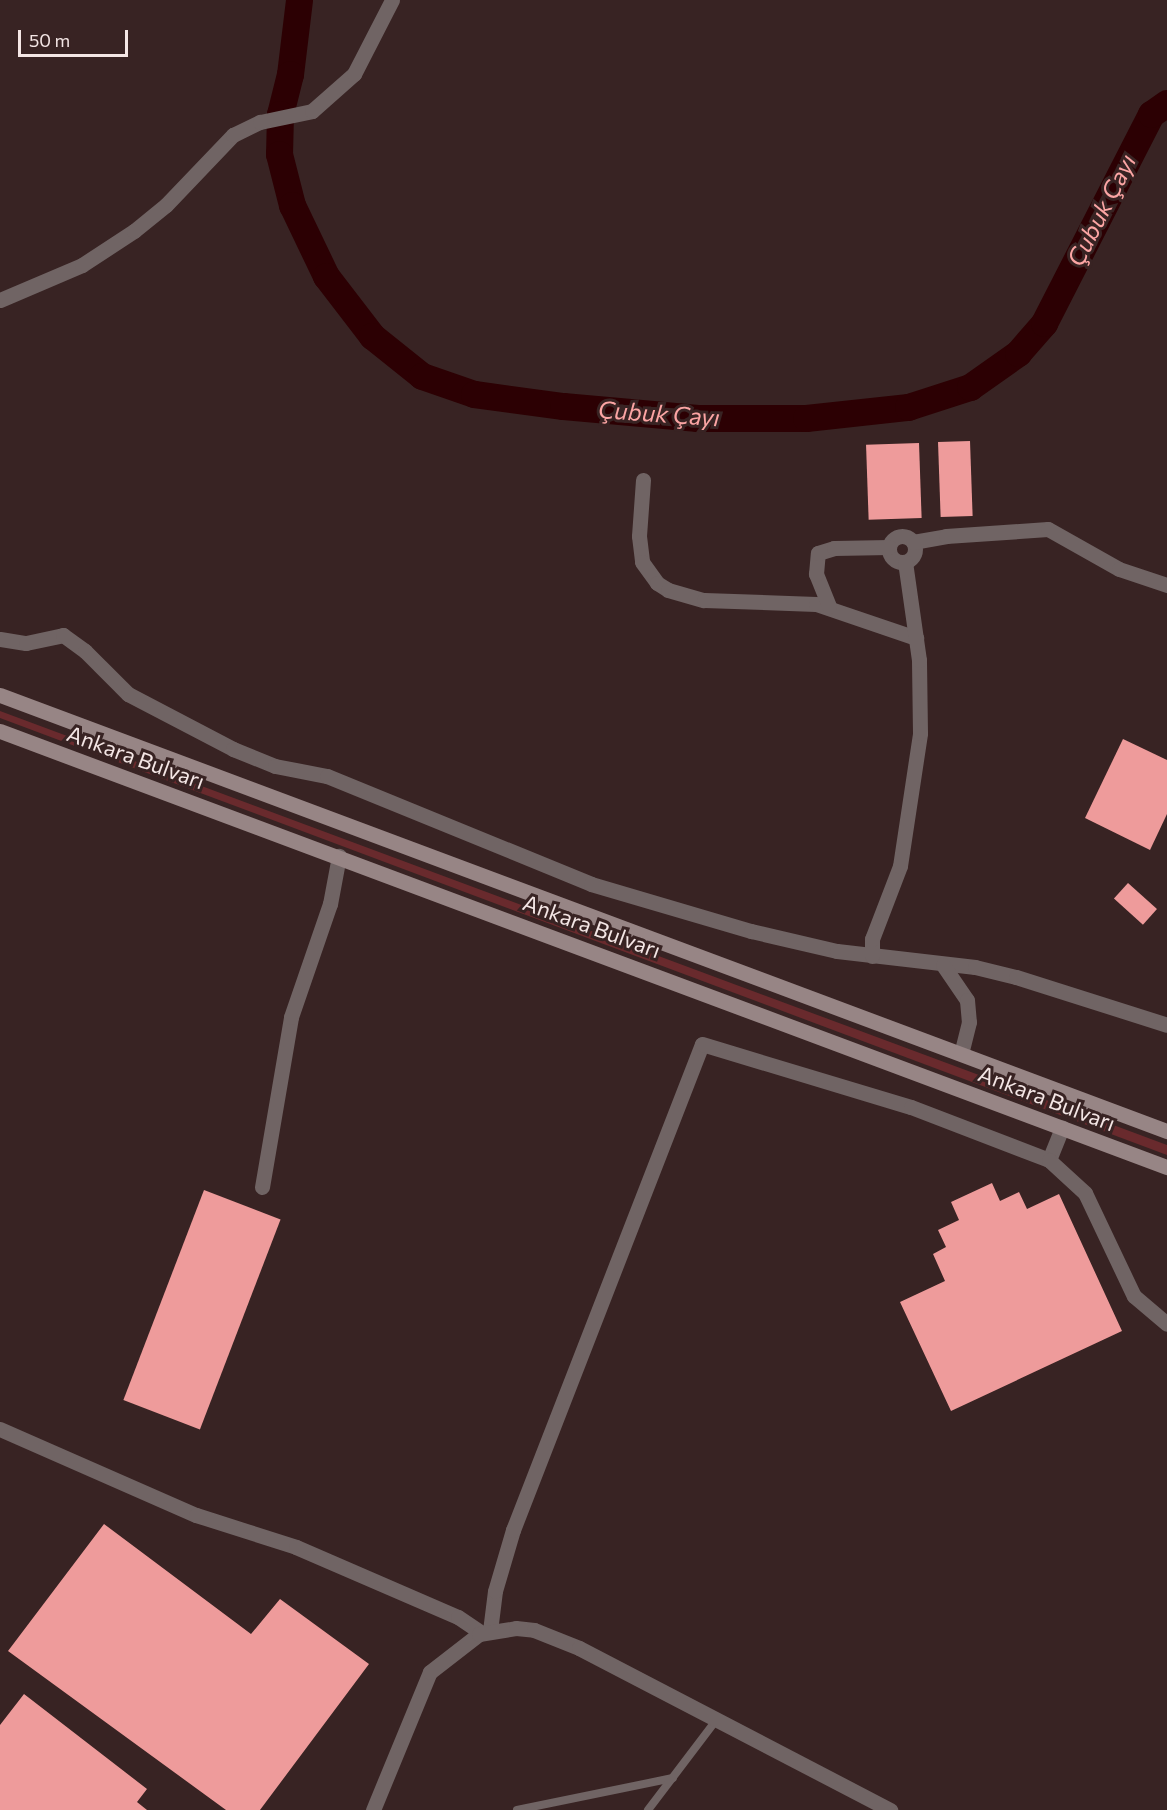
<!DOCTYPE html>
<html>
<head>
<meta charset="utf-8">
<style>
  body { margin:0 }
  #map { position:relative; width:1167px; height:1810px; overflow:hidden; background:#382323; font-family:Commissioner,sans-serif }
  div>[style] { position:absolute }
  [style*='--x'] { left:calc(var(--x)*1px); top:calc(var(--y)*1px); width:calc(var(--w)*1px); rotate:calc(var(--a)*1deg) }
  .green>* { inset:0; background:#692a2d }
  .river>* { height:27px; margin:-13.5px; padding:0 13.5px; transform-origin:13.5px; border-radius:13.5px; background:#2c0003 }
  .building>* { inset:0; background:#ee9b9b; transform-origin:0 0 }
  .lane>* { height:8px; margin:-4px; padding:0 4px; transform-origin:4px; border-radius:4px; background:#706464 }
  .street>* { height:15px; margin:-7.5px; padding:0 7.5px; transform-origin:7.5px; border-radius:7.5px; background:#706464 }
  .street>.ring { margin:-7.5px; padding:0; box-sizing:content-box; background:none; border:15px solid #706464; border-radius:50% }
  .secondary>* { height:15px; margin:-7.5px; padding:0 7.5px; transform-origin:7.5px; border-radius:7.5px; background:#978585 }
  span { translate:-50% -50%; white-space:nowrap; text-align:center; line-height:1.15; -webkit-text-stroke:6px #382323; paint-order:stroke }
  .street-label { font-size:22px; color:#f4e6e5 }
  .water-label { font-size:24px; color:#fca5a4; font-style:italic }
  .scale { position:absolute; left:18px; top:30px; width:110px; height:27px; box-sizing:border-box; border:3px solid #f4e6e5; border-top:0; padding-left:8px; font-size:18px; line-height:21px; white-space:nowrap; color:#f4e6e5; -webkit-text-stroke:4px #382323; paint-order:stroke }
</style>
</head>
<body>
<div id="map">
  <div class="green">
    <div style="clip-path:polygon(0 711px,1167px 1145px,1167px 1155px,0 718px)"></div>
  </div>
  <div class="river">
    <div style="--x:299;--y:0;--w:75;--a:96.9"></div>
    <div style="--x:290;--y:74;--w:41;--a:104"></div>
    <div style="--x:280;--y:114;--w:40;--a:91.4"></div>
    <div style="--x:279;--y:154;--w:53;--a:75.7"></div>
    <div style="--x:292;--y:205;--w:79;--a:64.4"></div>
    <div style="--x:326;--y:276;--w:76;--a:52.5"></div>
    <div style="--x:372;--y:336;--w:64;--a:38.7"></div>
    <div style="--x:422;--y:376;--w:55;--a:19.1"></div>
    <div style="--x:474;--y:394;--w:90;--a:7.7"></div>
    <div style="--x:563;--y:406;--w:135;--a:5.1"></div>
    <div style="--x:697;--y:418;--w:109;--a:0"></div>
    <div style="--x:806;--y:418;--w:103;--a:-6.2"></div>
    <div style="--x:908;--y:407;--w:65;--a:-17.9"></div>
    <div style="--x:970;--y:387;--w:59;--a:-35.3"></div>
    <div style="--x:1018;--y:353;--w:40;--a:-49"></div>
    <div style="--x:1044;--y:323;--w:235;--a:-62.9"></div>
    <div style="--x:1151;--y:114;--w:19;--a:-35"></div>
  </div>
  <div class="building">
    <div style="left:970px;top:441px;width:75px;height:32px;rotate:88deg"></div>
    <div style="left:919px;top:443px;width:75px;height:53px;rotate:88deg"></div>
    <div style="clip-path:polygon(1123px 739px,1167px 760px,1167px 814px,1150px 850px,1085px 818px)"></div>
    <div style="left:1128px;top:883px;width:39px;height:21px;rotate:42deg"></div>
    <div style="clip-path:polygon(992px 1183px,1000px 1201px,1019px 1192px,1027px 1209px,1059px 1194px,1122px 1331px,951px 1411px,900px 1302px,945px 1281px,933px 1254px,946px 1247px,938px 1230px,959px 1220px,951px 1202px)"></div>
    <div style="left:204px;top:1190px;width:82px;height:225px;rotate:21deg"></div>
    <div style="clip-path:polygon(104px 1524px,251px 1634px,280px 1599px,369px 1664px,260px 1810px,226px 1810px,8px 1651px)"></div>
    <div style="clip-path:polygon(24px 1694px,147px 1789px,137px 1802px,147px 1810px,0 1810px,0 1725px)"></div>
  </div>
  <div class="lane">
    <div style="--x:517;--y:1810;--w:159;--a:-11.6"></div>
    <div style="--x:648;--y:1810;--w:114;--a:-52.8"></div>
  </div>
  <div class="street">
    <div style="--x:0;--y:300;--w:89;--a:-23.1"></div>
    <div style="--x:82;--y:265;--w:62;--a:-33.2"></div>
    <div style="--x:134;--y:231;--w:41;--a:-39.1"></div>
    <div style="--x:166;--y:205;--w:97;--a:-46.3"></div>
    <div style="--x:233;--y:135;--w:30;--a:-26"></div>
    <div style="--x:260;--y:122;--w:53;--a:-11.9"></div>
    <div style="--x:312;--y:111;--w:56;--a:-41.4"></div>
    <div style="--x:354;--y:74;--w:83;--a:-62.8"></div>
    <div style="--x:643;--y:480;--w:56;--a:94.1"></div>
    <div style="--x:639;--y:536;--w:26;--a:83"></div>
    <div style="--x:642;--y:562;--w:26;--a:54"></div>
    <div style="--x:657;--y:583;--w:13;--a:32"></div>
    <div style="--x:668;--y:590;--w:37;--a:16"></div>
    <div style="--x:704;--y:600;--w:112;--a:2"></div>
    <div style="--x:816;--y:604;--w:106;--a:18.8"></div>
    <div class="ring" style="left:889px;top:536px;width:11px;height:11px"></div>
    <div style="--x:913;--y:542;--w:34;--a:-10"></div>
    <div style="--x:946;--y:536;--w:102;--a:-3.9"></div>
    <div style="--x:1048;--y:529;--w:81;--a:29.4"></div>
    <div style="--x:1119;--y:569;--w:51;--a:18.4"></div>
    <div style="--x:829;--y:606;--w:35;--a:-112"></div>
    <div style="--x:816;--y:574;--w:21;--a:-85"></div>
    <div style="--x:818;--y:553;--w:17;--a:-17"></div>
    <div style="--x:834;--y:548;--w:55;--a:-1"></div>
    <div style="--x:0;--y:639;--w:26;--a:9"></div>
    <div style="--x:26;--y:643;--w:38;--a:-12"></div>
    <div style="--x:63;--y:635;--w:27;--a:36"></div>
    <div style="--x:85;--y:651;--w:61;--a:45"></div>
    <div style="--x:128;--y:694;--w:119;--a:27.6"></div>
    <div style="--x:233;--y:749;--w:45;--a:22"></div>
    <div style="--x:275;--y:766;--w:53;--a:10.9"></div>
    <div style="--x:327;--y:776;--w:285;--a:22.2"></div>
    <div style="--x:591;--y:884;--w:167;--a:16.4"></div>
    <div style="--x:751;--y:931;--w:88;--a:13.1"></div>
    <div style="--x:837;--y:951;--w:139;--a:6.6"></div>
    <div style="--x:975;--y:967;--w:42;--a:13.7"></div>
    <div style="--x:1016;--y:977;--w:158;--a:17.6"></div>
    <div style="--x:872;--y:956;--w:17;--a:-90"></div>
    <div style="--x:872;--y:939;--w:78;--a:-69"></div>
    <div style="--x:900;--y:866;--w:134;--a:-81.4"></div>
    <div style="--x:920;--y:733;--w:73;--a:-90.8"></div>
    <div style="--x:919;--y:660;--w:99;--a:-98.1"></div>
    <div style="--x:943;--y:965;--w:42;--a:55.6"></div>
    <div style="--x:967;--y:1000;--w:22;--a:85"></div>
    <div style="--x:969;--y:1022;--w:32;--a:104"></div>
    <div style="--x:1049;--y:1160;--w:35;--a:-68"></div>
    <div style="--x:262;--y:1187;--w:172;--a:-80.3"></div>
    <div style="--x:291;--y:1017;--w:120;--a:-71"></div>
    <div style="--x:330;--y:904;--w:49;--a:-79.4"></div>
    <div style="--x:0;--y:1429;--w:214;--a:23.7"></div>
    <div style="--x:196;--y:1515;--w:105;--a:17.7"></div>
    <div style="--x:296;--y:1547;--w:176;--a:23.4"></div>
    <div style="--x:458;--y:1617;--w:29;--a:34"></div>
    <div style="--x:490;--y:1631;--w:40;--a:-82.9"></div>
    <div style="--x:495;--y:1591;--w:64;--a:-73.6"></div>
    <div style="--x:513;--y:1530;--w:521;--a:-68.75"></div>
    <div style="--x:702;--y:1044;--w:218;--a:16.8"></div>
    <div style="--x:911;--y:1107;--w:148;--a:21"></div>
    <div style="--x:1049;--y:1160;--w:49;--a:42.5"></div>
    <div style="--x:1085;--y:1193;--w:114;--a:64.6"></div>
    <div style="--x:1134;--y:1296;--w:43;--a:40.3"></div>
    <div style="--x:373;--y:1810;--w:149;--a:-67.6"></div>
    <div style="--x:430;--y:1672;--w:62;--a:-37.8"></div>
    <div style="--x:479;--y:1634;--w:37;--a:-9"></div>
    <div style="--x:516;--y:1628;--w:18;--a:6"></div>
    <div style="--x:534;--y:1630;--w:48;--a:21.8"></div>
    <div style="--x:579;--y:1648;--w:351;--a:27.5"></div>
  </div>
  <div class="secondary">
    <div style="--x:0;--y:695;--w:1246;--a:20.49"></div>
    <div style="--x:0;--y:731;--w:1246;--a:20.49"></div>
  </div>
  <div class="street-label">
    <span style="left:136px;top:757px;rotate:20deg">Ankara Bulvarı</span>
    <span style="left:592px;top:926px;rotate:20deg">Ankara Bulvarı</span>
    <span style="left:1047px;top:1098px;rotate:21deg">Ankara Bulvarı</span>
  </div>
  <div class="water-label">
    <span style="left:1101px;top:210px;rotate:-63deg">Çubuk Çayı</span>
    <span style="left:659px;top:413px;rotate:4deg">Çubuk Çayı</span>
  </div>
  <div class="scale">50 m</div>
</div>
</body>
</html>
